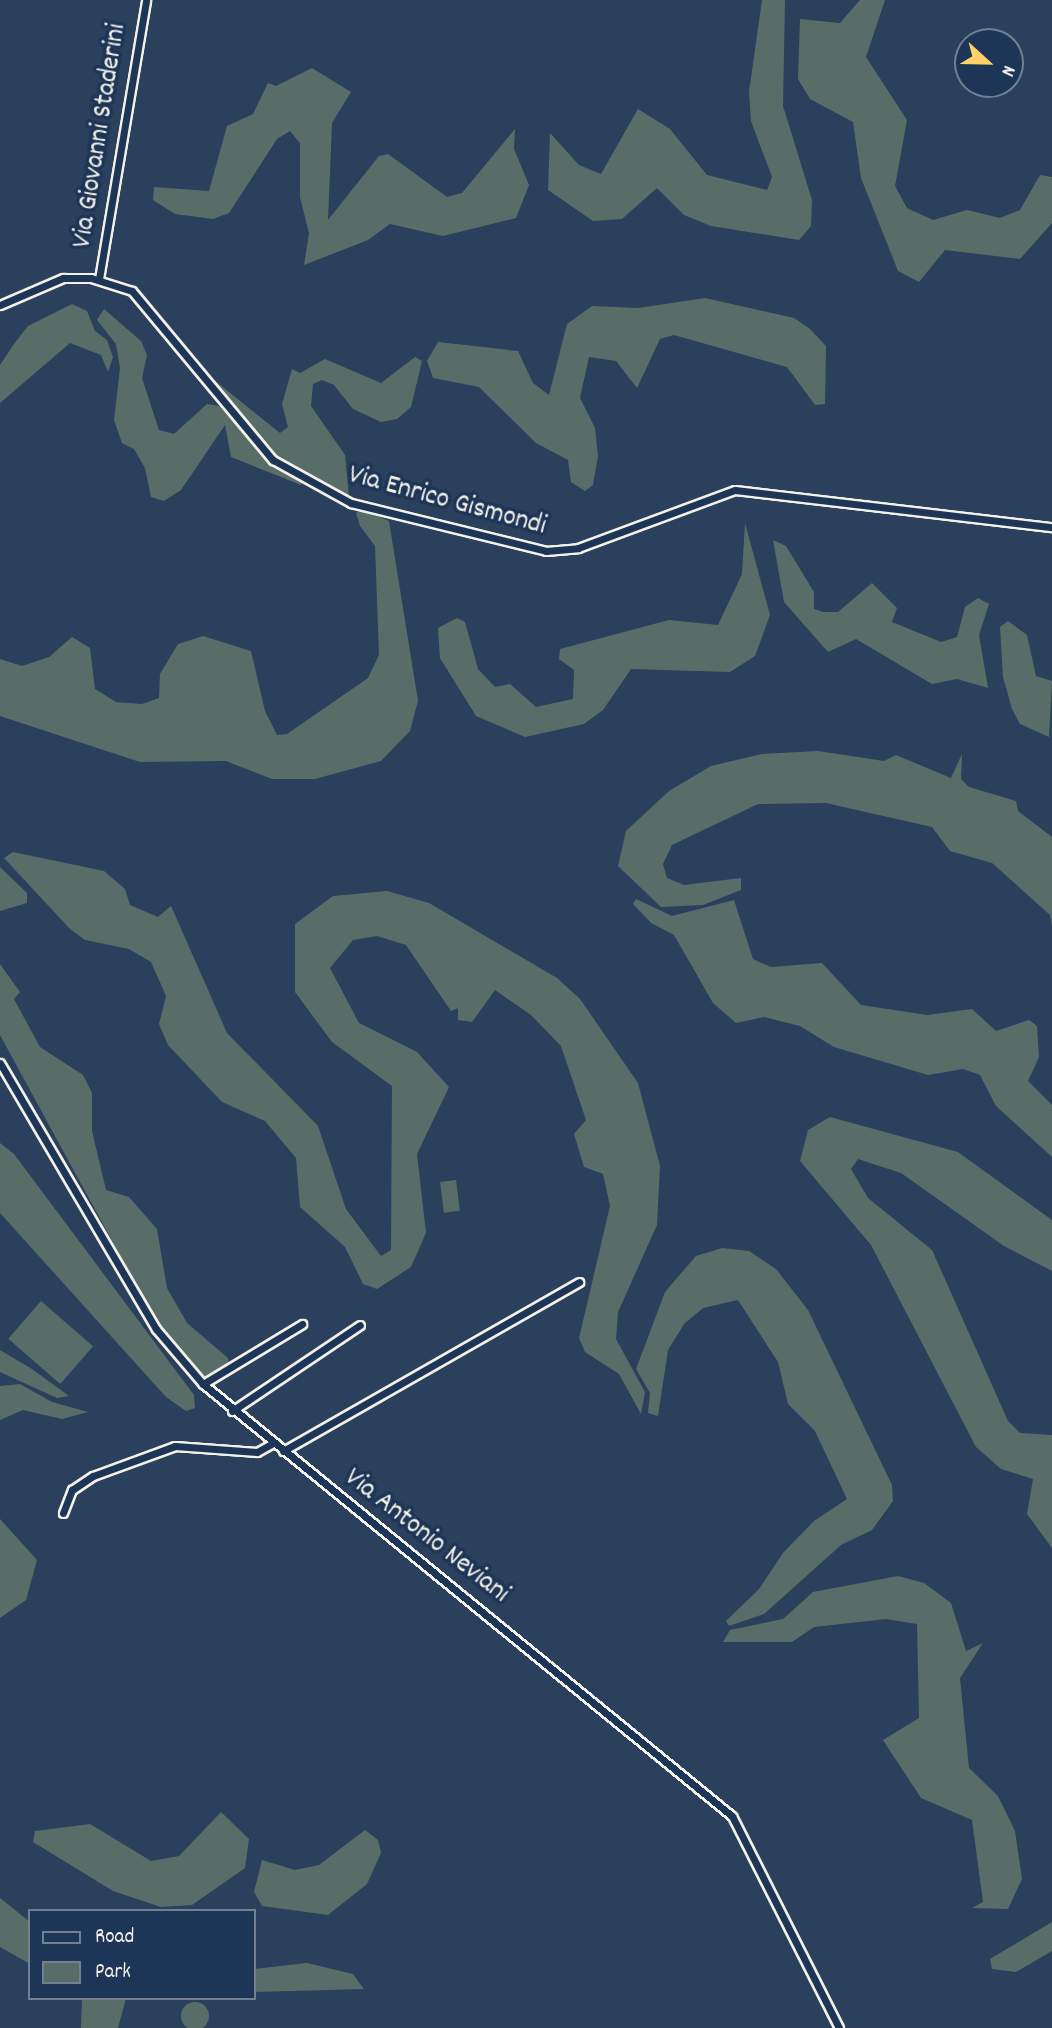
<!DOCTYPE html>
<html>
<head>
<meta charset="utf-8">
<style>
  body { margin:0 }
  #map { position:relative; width:1052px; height:2028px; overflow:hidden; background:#2b405c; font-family:Dekko,sans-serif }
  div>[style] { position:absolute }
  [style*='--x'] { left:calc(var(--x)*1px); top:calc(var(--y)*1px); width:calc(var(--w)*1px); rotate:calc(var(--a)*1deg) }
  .green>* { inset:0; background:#586d68; transform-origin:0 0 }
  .round { border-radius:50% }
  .roads { filter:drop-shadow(2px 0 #f4f1e8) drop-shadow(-2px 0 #f4f1e8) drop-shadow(0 2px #f4f1e8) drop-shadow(0 -2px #f4f1e8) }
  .minor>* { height:7px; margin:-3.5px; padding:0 3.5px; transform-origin:3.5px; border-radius:3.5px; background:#1d3557 }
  span { translate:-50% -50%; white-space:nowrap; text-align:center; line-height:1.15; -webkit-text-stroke:7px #1d3557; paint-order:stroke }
  .street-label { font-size:28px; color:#f4f1e8 }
  .legend { position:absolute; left:28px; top:1909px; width:228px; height:91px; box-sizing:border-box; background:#1d3557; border:2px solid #738091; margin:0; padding:9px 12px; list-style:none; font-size:21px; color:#f4f1e8 }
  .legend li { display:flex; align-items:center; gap:14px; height:35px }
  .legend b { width:35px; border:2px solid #738091 }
  .north { position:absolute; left:954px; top:28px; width:70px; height:70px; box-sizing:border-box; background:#1d3557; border:2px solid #738091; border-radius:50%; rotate:112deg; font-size:19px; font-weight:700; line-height:28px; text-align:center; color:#f4f1e8 }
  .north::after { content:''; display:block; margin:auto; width:24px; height:32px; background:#ffd166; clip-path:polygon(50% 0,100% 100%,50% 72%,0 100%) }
</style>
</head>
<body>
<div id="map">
  <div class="green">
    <div style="clip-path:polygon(762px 0,785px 0,783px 106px,812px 200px,811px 226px,799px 240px,711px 226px,684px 215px,657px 188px,622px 219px,593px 221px,548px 190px,550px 133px,579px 165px,601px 174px,638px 109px,670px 129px,707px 175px,767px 190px,772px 177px,751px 121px,749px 92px)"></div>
    <div style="clip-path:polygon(860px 0,885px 0,866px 57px,907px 120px,895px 186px,907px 208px,933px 220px,967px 210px,1000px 218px,1020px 210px,1040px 175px,1052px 177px,1052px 223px,1020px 259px,945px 250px,919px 282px,898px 271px,861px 178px,853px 122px,810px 99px,798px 79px,800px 19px,840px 23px)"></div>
    <div style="clip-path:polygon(312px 68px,351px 92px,332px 123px,328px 220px,379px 156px,388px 154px,447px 197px,462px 193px,515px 129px,514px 149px,529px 185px,516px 218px,443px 236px,390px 224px,368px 240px,304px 265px,309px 233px,300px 197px,300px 143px,290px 131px,277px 139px,229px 213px,213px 219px,175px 214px,153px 200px,154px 187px,209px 191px,227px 126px,253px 114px,268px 83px,276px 86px)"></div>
    <div style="clip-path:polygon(705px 298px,794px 318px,810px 329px,826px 346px,825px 404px,815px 405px,787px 367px,674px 335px,660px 339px,637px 388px,616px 361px,589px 357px,580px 398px,595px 428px,598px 456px,593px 485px,585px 491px,571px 482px,568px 460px,536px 443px,479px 387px,433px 378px,427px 361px,438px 342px,518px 351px,533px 383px,549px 395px,567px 324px,592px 306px,638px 308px)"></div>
    <div style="clip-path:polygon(72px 304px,87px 311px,95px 331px,107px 340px,113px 357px,108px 372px,101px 355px,70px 343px,0 403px,0 365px,14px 344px,28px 326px)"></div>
    <div style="clip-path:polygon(104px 309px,141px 341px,147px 355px,142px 378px,159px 430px,174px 434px,207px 404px,219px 406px,274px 467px,304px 480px,301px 485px,231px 457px,225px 425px,181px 490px,164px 501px,151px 497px,145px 468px,134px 449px,122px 443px,114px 420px,120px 368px,116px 344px,97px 320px)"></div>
    <div style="clip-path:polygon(415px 357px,422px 361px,411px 407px,397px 419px,381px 422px,353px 409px,334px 385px,322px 380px,313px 384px,311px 406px,345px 455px,349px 497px,268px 452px,209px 376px,280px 433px,288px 427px,282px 404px,292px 369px,300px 373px,325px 359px,381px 383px)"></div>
    <div style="clip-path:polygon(362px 509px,389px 521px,418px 701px,410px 731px,381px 761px,315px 779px,272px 779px,226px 761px,140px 762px,0 716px,0 659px,22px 666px,49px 657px,72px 637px,90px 648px,95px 689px,116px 702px,142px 704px,159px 698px,160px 674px,178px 644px,203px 636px,251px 651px,265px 711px,277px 735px,287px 734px,368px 678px,379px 655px,375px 546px,360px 526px,356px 513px)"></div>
    <div style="clip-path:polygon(745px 523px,770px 615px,755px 656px,730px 672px,631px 669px,603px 710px,584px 724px,525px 737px,476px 716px,440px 658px,438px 628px,457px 618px,465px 622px,478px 669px,495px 687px,510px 684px,536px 707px,573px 699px,574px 670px,559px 659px,560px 649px,669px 620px,718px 625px,742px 574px)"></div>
    <div style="clip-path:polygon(773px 540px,786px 546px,814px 592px,814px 609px,823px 612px,838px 612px,872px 583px,897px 608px,892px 622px,941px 642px,957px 637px,965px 607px,978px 598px,989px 604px,979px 635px,988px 688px,957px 679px,932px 684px,856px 639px,828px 652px,784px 602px)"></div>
    <div style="clip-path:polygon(1008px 621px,1027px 635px,1036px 676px,1052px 681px,1049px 737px,1020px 724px,1012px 709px,1003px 677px,1000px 627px)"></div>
    <div style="clip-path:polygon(818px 751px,884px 761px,896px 755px,951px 778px,962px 754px,961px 779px,969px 787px,1016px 801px,1018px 811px,1052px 837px,1052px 926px,1050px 915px,992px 863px,950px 851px,932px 827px,826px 803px,758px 804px,672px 845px,663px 864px,667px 878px,684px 885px,741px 878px,741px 890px,703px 905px,661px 907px,618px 866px,626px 831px,669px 791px,711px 766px,762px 754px)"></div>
    <div style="clip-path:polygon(13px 852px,104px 871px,125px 889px,130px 905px,158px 917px,171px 906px,227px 1033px,318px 1126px,346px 1209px,381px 1256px,391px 1250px,392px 1086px,332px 1042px,295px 992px,295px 924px,333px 896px,387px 891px,429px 903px,557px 978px,580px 999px,638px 1083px,660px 1166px,657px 1225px,618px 1312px,616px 1339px,645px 1392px,641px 1414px,619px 1374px,585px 1352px,579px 1338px,610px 1206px,603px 1174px,584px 1167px,574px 1134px,586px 1120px,561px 1046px,531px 1015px,495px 990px,472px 1022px,458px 1020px,458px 1008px,451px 1011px,406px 945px,377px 936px,353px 940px,330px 968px,359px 1023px,417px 1052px,449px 1087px,417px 1154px,426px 1233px,411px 1267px,377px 1289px,363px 1284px,345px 1247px,300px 1207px,296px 1158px,265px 1121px,222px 1102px,168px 1045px,159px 1024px,166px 996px,151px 962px,129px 949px,85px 940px,70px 929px,4px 858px)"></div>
    <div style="clip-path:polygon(0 867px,27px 893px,27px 903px,0 911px)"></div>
    <div style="clip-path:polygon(636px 899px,672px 916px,734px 900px,753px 959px,771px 967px,822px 963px,861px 1005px,927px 1015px,972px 1009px,996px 1031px,1029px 1020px,1037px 1026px,1039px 1057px,1028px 1081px,1052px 1105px,1052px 1157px,996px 1106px,980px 1075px,963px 1069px,928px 1075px,834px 1047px,800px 1026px,764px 1017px,736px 1023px,713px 1003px,674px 935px,651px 923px,633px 904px)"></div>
    <div style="clip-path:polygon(0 964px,20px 992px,14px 999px,40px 1047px,83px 1075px,92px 1093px,92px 1131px,106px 1190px,129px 1197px,157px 1229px,167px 1288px,187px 1323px,228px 1358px,229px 1365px,207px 1379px,159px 1327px,0 1035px)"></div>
    <div style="clip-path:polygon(830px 1117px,958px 1152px,1052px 1220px,1052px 1271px,1004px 1246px,901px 1173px,858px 1159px,851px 1169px,868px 1198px,932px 1250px,1008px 1421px,1020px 1433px,1052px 1435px,1052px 1548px,1027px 1514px,1033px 1479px,1001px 1469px,976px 1447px,871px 1245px,800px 1161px,808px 1130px)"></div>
    <div style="clip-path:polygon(0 1143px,14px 1154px,194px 1395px,195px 1408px,186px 1411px,166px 1397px,0 1213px)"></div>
    <div style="left:456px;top:1180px;width:31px;height:16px;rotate:83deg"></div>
    <div style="clip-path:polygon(722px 1248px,749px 1251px,776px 1269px,808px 1310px,892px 1485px,893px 1501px,872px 1530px,841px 1545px,764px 1614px,729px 1626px,726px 1621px,759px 1589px,783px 1553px,814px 1521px,847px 1499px,815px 1431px,788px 1404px,778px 1362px,738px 1300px,703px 1308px,684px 1324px,668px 1350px,658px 1416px,648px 1413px,650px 1393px,636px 1369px,665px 1292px,696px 1256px)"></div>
    <div style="left:41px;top:1301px;width:69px;height:50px;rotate:41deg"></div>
    <div style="clip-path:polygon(0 1350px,32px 1369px,69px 1396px,57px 1398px,0 1372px)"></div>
    <div style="clip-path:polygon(20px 1384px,52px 1402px,88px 1412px,62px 1419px,23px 1410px,0 1420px,0 1386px)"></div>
    <div style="clip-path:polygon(0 1519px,37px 1560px,26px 1600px,0 1618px)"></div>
    <div style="clip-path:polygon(898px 1576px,924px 1583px,951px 1603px,966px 1651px,983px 1643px,960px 1678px,969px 1768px,998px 1796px,1015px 1831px,1022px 1879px,1008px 1909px,972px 1908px,983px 1902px,972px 1820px,921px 1798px,883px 1740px,919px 1718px,917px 1624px,886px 1619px,814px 1627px,792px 1642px,723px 1642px,730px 1630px,783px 1619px,813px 1592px)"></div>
    <div style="clip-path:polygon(221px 1812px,249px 1839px,245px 1868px,192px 1905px,161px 1907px,113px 1891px,33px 1842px,35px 1831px,90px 1824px,151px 1861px,179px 1856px)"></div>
    <div style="clip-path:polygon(365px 1830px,378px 1840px,381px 1853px,367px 1884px,328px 1915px,262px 1906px,254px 1892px,262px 1860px,295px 1870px,319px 1865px)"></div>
    <div style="clip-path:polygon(0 1898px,30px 1922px,30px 1964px,0 1947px)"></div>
    <div style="clip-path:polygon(1052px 1922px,1052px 1951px,1016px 1972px,992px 1969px,990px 1959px)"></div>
    <div style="clip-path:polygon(307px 1963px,353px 1974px,364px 1989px,254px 1992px,254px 1969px)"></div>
    <div style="clip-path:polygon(82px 1998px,126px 1998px,118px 2028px,81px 2028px)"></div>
    <div class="round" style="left:181px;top:2002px;width:28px;height:28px"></div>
  </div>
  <div class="roads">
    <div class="minor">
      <div style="--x:99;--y:279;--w:283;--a:-80.4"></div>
      <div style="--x:0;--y:305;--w:69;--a:-23.2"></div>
      <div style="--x:63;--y:278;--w:28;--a:0"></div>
      <div style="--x:91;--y:278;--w:43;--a:17.6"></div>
      <div style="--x:132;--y:291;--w:220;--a:50.2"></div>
      <div style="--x:273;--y:460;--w:89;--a:28.9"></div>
      <div style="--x:351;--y:503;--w:201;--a:13.8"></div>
      <div style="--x:546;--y:551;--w:32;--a:-5"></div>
      <div style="--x:578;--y:548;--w:167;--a:-20.3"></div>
      <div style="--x:735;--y:490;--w:319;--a:6.7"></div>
      <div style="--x:0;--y:1063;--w:308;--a:59.6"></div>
      <div style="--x:156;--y:1329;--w:72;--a:49.5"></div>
      <div style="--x:203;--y:1384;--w:683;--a:39.24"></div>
      <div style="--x:732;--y:1816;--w:237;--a:63.2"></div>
      <div style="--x:203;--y:1384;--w:116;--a:-31.2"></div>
      <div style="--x:232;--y:1411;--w:154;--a:-33.9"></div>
      <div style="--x:283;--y:1451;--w:341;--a:-29.7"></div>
      <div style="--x:63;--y:1513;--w:25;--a:-69"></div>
      <div style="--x:72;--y:1490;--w:25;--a:-34"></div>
      <div style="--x:93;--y:1476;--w:87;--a:-20.1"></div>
      <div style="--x:175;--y:1446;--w:82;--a:4.2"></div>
      <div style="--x:257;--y:1452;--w:18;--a:-29"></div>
    </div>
  </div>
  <div class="street-label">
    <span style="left:101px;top:136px;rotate:-81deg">Via Giovanni Staderini</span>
    <span style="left:447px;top:502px;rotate:15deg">Via Enrico Gismondi</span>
    <span style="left:426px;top:1537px;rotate:38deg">Via Antonio Neviani</span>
  </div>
  <ul class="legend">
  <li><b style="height:9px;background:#1d3557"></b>Road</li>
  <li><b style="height:19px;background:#586d68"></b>Park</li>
  </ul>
  <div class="north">N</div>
</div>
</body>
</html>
